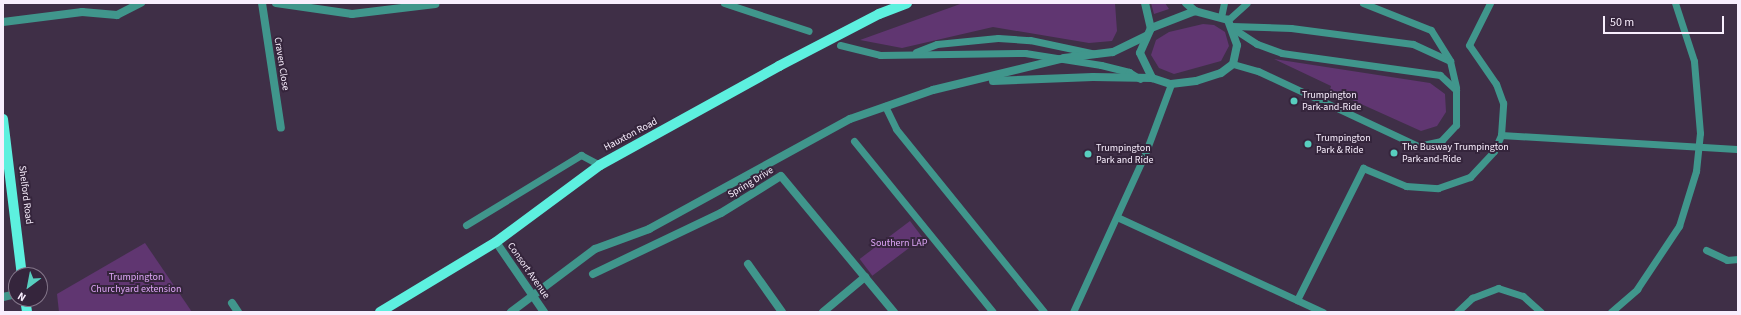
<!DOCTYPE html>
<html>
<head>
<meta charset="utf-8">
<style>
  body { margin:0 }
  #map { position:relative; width:1741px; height:315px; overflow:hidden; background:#3f2f47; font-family:"Source Sans 3",sans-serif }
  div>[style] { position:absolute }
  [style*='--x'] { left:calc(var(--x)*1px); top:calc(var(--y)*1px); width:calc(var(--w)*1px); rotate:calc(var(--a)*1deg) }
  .green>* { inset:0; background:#603671; transform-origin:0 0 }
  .lane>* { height:7px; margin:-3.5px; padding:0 3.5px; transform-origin:3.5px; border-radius:3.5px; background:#40968c }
  .street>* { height:8px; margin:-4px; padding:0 4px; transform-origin:4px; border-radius:4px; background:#40968c }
  .primary>* { height:10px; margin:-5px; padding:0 5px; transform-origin:5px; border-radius:5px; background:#5df0df }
  .primary-bridge>* { height:10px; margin:-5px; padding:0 5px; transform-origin:5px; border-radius:5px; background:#5df0df }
  .dots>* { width:11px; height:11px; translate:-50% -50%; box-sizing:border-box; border:2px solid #35253c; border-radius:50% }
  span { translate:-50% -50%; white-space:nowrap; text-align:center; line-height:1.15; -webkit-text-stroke:4px #35253c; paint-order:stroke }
  .street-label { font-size:10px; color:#f8eefd }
  .poi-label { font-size:10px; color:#f8eefd }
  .left { translate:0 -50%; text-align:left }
  .park-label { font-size:10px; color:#dea6f7 }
  .frame { position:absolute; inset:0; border:4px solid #f8eefd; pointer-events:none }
  .north { position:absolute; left:8px; top:267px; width:40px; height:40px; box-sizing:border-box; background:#35253c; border:1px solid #837589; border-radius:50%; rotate:212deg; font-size:11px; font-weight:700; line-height:16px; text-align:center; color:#f8eefd }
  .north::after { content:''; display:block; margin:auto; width:14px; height:18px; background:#58cebf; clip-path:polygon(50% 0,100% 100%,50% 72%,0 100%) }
  .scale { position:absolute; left:1603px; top:16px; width:121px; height:18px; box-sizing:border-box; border:2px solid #f8eefd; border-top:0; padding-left:5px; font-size:12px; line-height:14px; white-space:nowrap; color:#f8eefd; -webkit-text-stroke:3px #35253c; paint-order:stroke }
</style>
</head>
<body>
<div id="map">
  <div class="green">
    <div style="clip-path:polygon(963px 3px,1115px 3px,1117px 31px,1112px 41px,1089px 43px,993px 27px,902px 48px,860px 40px)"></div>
    <div style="clip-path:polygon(1151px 3px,1165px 3px,1169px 9px,1154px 14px)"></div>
    <div style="clip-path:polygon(1203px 24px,1214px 25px,1225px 32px,1229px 46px,1221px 61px,1174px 74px,1159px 68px,1151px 55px,1156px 40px,1169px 32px)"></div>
    <div style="clip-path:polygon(1274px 59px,1430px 83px,1445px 94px,1446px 112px,1437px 126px,1421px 131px,1330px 90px,1331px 86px)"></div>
    <div style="left:910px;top:221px;width:21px;height:63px;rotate:53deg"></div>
    <div style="clip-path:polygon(145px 243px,192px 312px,59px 312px,57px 294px)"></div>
  </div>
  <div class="lane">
    <div style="--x:724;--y:3;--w:89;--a:18.2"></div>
    <div style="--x:1363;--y:3;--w:73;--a:21.7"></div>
    <div style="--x:1431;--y:30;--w:36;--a:58"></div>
    <div style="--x:1221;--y:17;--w:14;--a:-78"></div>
    <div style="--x:1228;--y:20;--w:25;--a:-42"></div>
    <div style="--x:1232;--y:26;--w:59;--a:1.9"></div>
    <div style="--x:1291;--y:28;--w:123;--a:7.5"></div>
    <div style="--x:1413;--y:44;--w:41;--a:24.7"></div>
    <div style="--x:1450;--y:61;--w:27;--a:77"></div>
    <div style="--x:840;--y:45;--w:41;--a:14"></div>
    <div style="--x:880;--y:55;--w:145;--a:-0.8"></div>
    <div style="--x:1025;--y:53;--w:77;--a:9"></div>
    <div style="--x:1101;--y:65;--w:29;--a:14"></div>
    <div style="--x:1129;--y:72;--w:13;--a:32"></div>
    <div style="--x:916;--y:52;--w:22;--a:-21"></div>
    <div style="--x:937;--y:44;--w:61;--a:-5.6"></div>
    <div style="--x:998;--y:38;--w:32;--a:4"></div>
    <div style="--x:1030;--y:40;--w:67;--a:12"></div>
    <div style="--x:1233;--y:64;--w:26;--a:16"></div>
    <div style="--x:1258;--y:71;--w:177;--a:25.1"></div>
    <div style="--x:1418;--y:146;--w:24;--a:-12"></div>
    <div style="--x:1441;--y:141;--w:22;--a:-47"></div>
    <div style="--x:1456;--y:125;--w:35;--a:-90"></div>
    <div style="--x:1456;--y:90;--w:22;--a:-137"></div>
    <div style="--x:1440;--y:75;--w:160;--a:-172.1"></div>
    <div style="--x:1282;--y:53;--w:27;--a:-160"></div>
    <div style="--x:1257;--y:44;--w:27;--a:-147"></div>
    <div style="--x:885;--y:106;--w:25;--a:64"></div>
    <div style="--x:896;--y:129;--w:235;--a:51"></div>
    <div style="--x:1501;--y:135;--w:236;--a:3.4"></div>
    <div style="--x:854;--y:141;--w:220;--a:50.9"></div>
    <div style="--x:1117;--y:217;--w:227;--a:24.8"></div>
    <div style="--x:466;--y:225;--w:135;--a:-31.3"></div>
    <div style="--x:581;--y:155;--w:21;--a:28"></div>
    <div style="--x:1706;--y:250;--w:23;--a:25"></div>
    <div style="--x:1727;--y:260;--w:11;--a:-5"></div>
    <div style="--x:1297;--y:300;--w:148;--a:-63.4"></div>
    <div style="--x:1363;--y:168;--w:47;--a:22.7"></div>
    <div style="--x:1406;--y:186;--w:32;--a:4"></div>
    <div style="--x:1438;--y:188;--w:34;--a:-19"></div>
    <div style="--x:1470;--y:177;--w:35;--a:-47"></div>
    <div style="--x:1494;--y:151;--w:17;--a:-66"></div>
    <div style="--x:1501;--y:135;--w:32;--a:-86"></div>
    <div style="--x:1503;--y:103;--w:20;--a:-110"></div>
    <div style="--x:1496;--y:84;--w:47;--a:-124.7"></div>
    <div style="--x:1469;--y:45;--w:47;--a:-63.4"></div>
    <div style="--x:1073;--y:312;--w:174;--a:-65.5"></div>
    <div style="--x:1145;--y:154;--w:75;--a:-69.6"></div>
    <div style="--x:1457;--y:312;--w:21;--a:-43"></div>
    <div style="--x:1472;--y:298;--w:28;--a:-21"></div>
    <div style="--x:1498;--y:288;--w:26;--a:18"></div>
    <div style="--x:1523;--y:296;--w:24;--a:42"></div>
    <div style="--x:1611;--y:312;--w:35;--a:-41"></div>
    <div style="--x:1637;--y:289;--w:76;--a:-56.3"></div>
    <div style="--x:1679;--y:226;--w:58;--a:-72.8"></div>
    <div style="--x:1696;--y:171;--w:38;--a:-84"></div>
    <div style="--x:1700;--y:133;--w:72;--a:-94.8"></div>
    <div style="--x:1694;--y:61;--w:61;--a:-108.1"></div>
  </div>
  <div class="street">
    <div style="--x:262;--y:3;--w:126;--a:81.4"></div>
    <div style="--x:276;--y:3;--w:77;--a:8.2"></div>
    <div style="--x:352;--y:14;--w:84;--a:-6.9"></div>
    <div style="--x:1145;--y:3;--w:26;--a:77"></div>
    <div style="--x:1186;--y:3;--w:12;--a:42"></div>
    <div style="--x:3;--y:22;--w:80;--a:-7.2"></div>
    <div style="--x:82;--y:12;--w:35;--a:5"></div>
    <div style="--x:117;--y:15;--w:27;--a:-27"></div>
    <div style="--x:993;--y:81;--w:100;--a:-2.3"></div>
    <div style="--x:1093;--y:77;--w:59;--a:1"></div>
    <div style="--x:1152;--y:78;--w:20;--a:18"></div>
    <div style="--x:1171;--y:84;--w:25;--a:-7"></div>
    <div style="--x:1196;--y:81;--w:26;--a:-18"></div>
    <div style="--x:1221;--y:73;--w:15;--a:-37"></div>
    <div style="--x:1233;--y:64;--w:19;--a:-78"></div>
    <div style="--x:1237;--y:45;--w:27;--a:-110"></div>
    <div style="--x:1228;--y:20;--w:34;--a:-165"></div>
    <div style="--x:1195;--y:11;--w:47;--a:158.9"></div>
    <div style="--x:1151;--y:28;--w:27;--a:114"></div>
    <div style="--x:1140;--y:53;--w:28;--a:64"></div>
    <div style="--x:496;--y:242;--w:85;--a:55.6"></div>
    <div style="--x:748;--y:264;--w:59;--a:54.7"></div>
    <div style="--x:593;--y:274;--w:142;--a:-25.5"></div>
    <div style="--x:721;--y:213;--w:70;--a:-31.7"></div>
    <div style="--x:781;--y:176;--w:177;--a:50.3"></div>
    <div style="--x:3;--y:297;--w:13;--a:-13"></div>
    <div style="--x:232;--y:303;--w:11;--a:56"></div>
    <div style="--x:511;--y:312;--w:105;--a:-36.9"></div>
    <div style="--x:595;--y:249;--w:58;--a:-20.3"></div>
    <div style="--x:649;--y:229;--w:229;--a:-28.7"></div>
    <div style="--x:850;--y:119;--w:88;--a:-19.3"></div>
    <div style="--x:933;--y:90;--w:135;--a:-13.7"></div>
    <div style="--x:1064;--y:58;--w:49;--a:-7"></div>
    <div style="--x:1113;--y:52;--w:37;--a:-26"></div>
    <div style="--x:823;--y:312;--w:55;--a:-39.8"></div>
  </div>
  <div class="primary">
    <div style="--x:879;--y:14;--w:30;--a:-21"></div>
    <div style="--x:3;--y:119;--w:157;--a:83.1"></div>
    <div style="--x:25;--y:299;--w:13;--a:81"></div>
    <div style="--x:380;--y:312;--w:135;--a:-31.1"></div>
    <div style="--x:496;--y:242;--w:129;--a:-36.5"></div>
    <div style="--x:600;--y:165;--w:205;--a:-28.9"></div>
  </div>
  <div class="primary-bridge">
    <div style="--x:779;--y:66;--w:113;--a:-27.5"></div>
  </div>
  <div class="dots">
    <div style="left:1294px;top:101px;background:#58cebf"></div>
    <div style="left:1308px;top:144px;background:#58cebf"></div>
    <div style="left:1394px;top:153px;background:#58cebf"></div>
    <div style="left:1088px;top:154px;background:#58cebf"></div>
  </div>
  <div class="street-label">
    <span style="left:281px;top:64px;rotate:81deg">Craven Close</span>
    <span style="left:631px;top:135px;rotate:-28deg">Hauxton Road</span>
    <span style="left:751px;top:183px;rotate:-31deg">Spring Drive</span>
    <span style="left:25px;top:195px;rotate:83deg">Shelford Road</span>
    <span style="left:528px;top:271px;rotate:55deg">Consort Avenue</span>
  </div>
  <div class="poi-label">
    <span class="left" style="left:1302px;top:101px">Trumpington<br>Park-and-Ride</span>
    <span class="left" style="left:1316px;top:144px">Trumpington<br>Park &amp; Ride</span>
    <span class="left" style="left:1402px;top:153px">The Busway Trumpington<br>Park-and-Ride</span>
    <span class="left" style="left:1096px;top:154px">Trumpington<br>Park and Ride</span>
  </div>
  <div class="park-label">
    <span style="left:899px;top:244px">Southern LAP</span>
    <span style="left:136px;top:283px">Trumpington<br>Churchyard extension</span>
  </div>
  <div class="frame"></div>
  <div class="north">N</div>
  <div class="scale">50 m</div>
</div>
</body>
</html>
